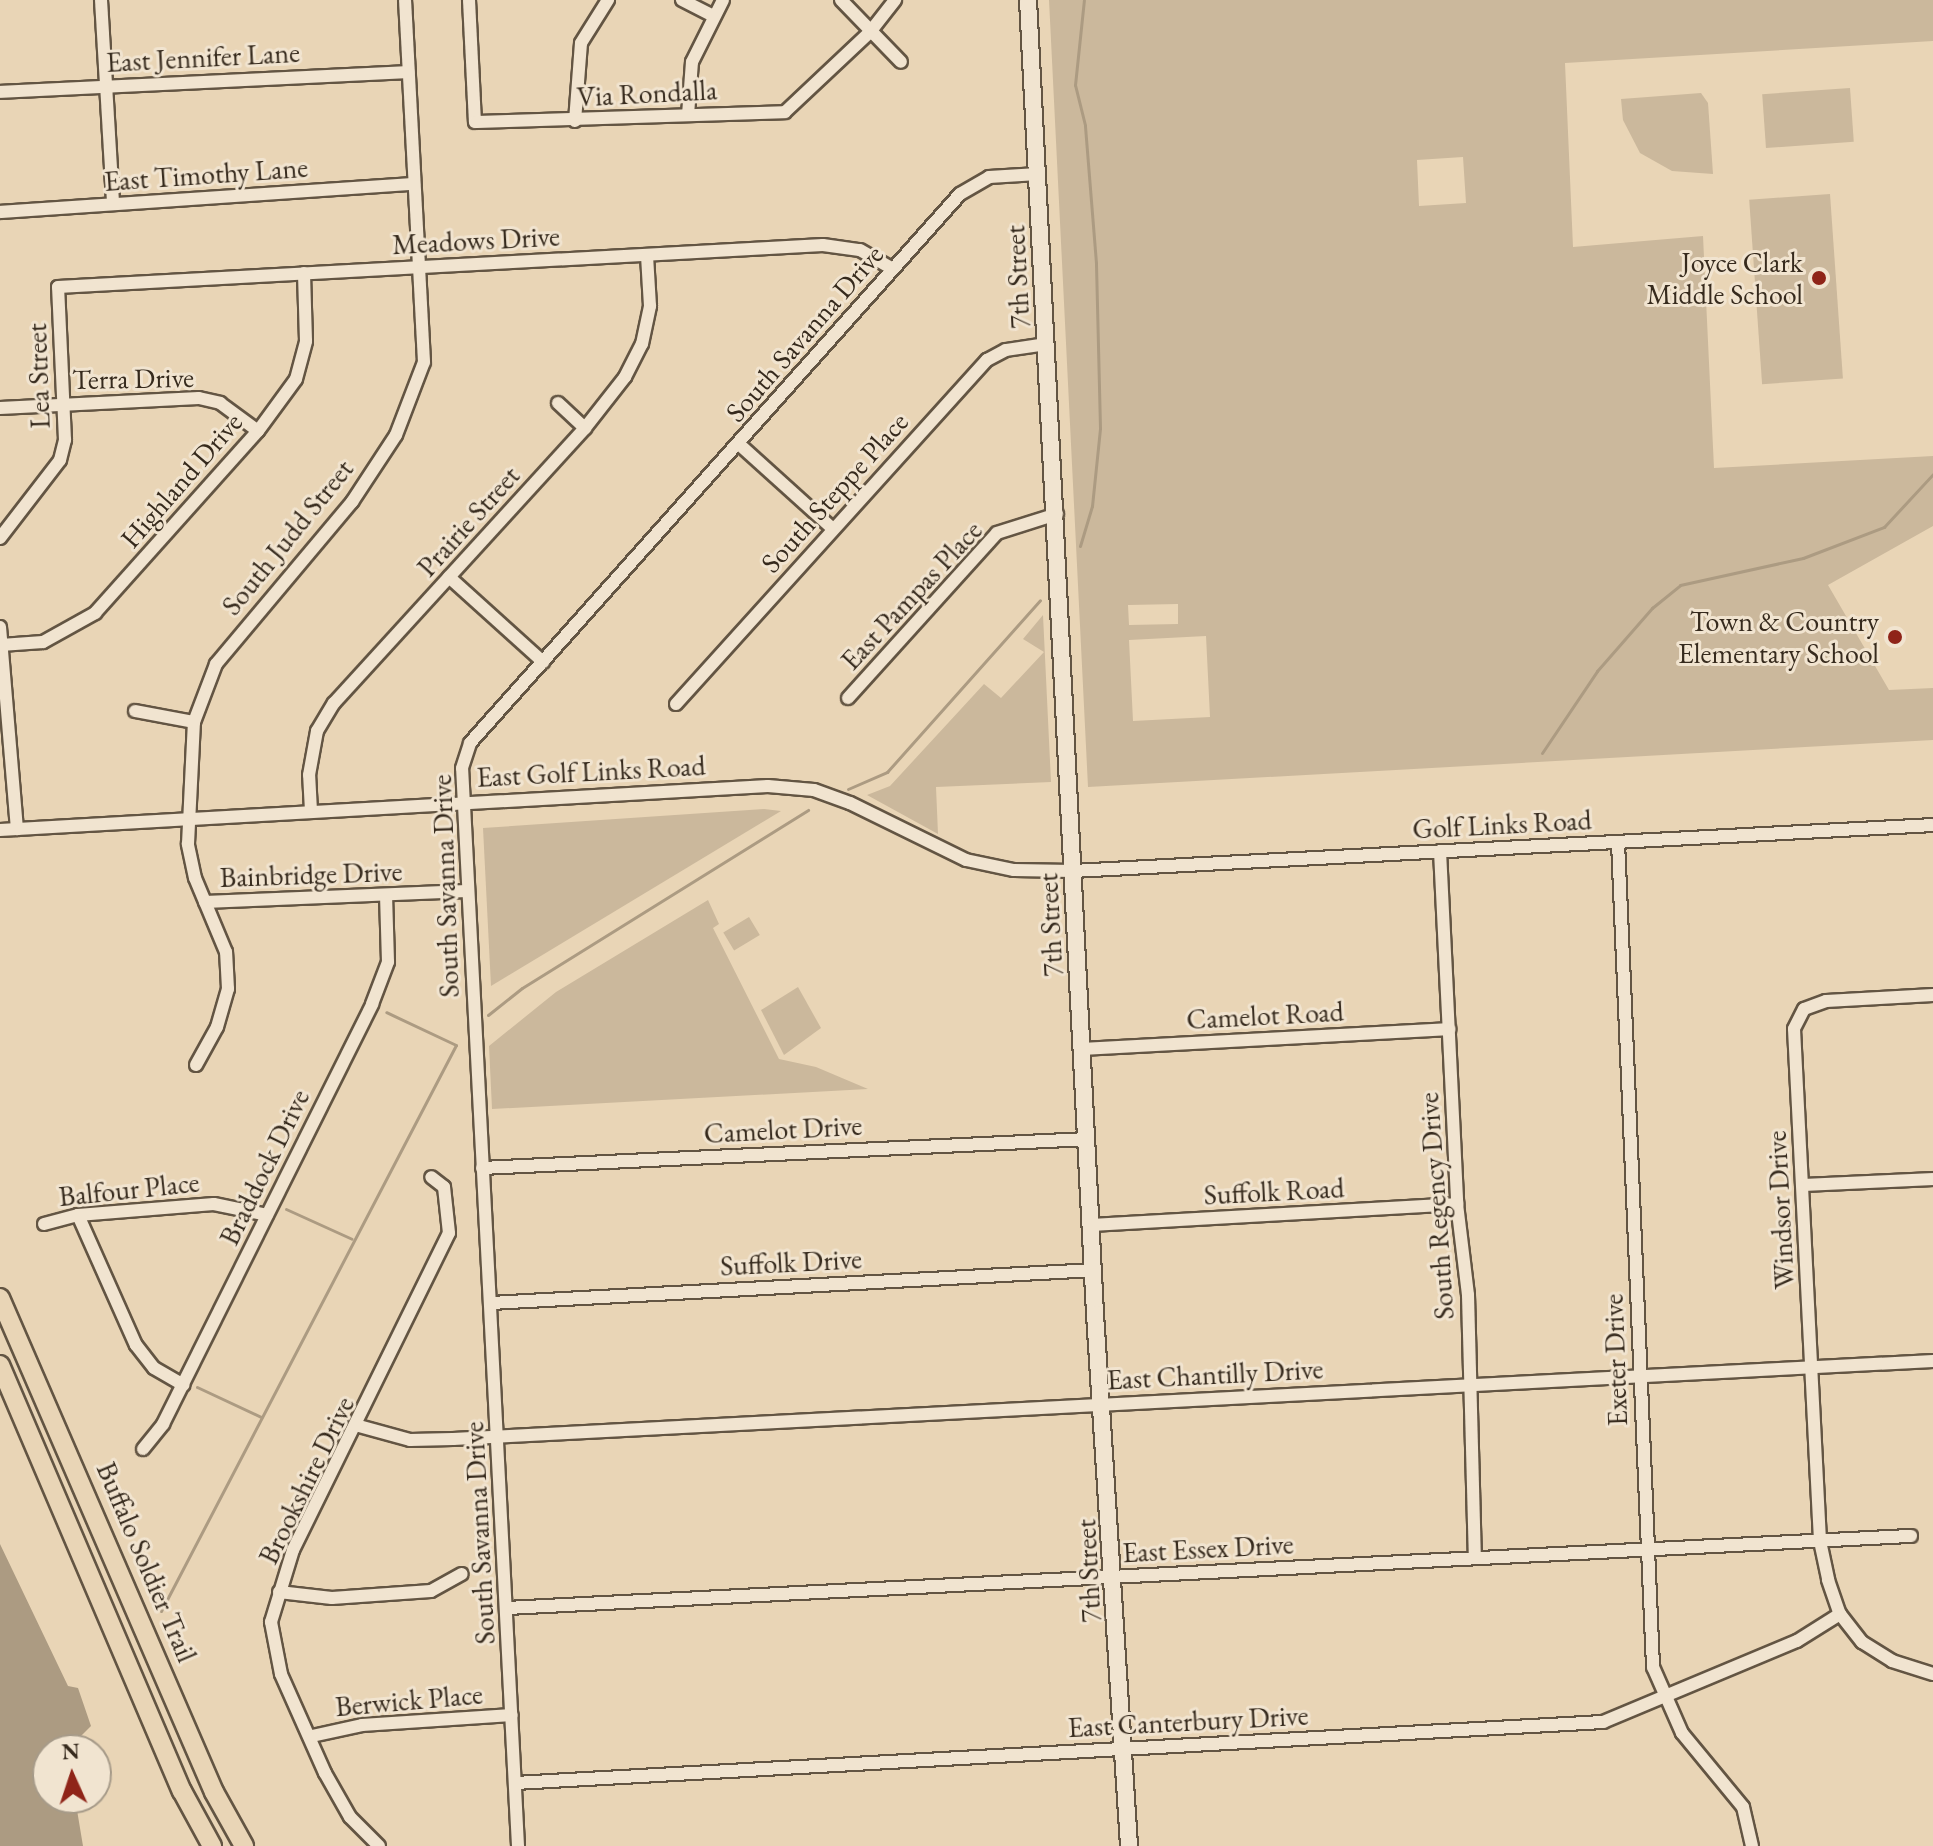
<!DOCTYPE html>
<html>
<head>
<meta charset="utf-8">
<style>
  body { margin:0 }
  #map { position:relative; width:1933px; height:1846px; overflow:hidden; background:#e9d5b6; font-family:"EB Garamond",serif }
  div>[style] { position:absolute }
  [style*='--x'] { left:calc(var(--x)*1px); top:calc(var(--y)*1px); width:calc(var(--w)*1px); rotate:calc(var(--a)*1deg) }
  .green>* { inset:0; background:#cbb89c; transform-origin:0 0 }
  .water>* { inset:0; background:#ac9b82 }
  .stream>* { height:3px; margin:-1.5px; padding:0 1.5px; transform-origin:1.5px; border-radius:1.5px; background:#ac9b82 }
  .roads { filter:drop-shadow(2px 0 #635543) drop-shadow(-2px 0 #635543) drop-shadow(0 2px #635543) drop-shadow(0 -2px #635543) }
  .street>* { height:12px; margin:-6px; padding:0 6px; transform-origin:6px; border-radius:6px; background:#f1e4d0 }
  .secondary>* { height:16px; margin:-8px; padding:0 8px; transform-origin:8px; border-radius:8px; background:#f1e4d0 }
  .primary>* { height:18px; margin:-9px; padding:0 9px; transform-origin:9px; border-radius:9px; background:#e9d5b6 }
  .dots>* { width:22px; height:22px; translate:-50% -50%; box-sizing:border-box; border:4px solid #f1e4d0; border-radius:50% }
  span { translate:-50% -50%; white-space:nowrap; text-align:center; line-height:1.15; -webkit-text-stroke:6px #f1e4d0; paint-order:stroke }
  .street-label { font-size:28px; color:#362a1d }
  .poi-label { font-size:28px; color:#362a1d }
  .right { translate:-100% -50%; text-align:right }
  .north { position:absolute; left:32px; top:1734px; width:80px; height:80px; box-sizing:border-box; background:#f1e4d0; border:2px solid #a69a88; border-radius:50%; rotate:357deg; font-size:22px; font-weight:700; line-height:32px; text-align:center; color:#362a1d }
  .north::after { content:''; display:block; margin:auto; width:28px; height:36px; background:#8f2418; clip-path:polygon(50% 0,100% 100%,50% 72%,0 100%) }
</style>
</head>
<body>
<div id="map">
  <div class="green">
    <div style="clip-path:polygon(evenodd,1049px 0,1933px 0,1933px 41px,1565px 63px,1573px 247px,1703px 236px,1714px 468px,1933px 456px,1933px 526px,1828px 585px,1889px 690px,1933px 688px,1933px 740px,1088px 787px,1049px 0,1463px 157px,1466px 203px,1419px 206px,1417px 160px,1463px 157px,1049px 0,1178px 604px,1178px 624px,1129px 625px,1128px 605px,1178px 604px,1049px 0,1206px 636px,1210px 717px,1133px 721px,1129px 640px,1206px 636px)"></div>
    <div style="left:1850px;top:88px;width:54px;height:88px;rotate:86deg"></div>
    <div style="clip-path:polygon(1701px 93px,1708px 103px,1713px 174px,1672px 171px,1640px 153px,1623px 120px,1621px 99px)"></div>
    <div style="left:1830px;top:194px;width:185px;height:81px;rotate:86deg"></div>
    <div style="clip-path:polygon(1043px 615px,1051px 782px,936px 787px,938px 834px,867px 795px,890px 786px,984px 684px,1001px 698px,1044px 652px,1023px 639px)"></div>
    <div style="clip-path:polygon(764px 809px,781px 811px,491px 986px,483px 828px)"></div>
    <div style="clip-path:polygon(708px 900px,719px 924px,713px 928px,779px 1059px,816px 1067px,868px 1089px,492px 1109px,489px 1046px,556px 992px)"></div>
    <div style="left:749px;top:917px;width:21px;height:30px;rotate:59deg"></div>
    <div style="clip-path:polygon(798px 987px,821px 1028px,784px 1055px,761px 1010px)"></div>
  </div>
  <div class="water">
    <div style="clip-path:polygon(0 1544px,68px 1686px,78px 1688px,91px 1726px,67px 1750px,48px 1750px,48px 1798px,75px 1798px,83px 1846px,0 1846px)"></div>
  </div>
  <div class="stream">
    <div style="--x:1080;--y:546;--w:42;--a:-73.3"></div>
    <div style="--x:1092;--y:506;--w:78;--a:-84.1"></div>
    <div style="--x:1100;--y:428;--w:165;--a:-91.4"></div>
    <div style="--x:1096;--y:263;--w:138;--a:-94.6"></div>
    <div style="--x:1085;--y:125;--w:41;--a:-104"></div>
    <div style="--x:1075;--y:85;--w:85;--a:-84"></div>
    <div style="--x:1542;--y:753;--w:99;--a:-56.1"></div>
    <div style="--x:1597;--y:671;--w:84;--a:-48.9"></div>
    <div style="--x:1652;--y:608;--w:36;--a:-39"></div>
    <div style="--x:1680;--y:585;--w:126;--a:-12.4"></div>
    <div style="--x:1803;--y:558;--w:87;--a:-20.9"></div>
    <div style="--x:1884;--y:527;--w:72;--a:-47.2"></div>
    <div style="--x:848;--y:789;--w:43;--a:-23.6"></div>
    <div style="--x:887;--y:772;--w:230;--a:-48.3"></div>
    <div style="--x:488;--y:1015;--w:43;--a:-38.5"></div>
    <div style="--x:522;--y:988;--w:337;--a:-31.9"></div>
    <div style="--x:286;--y:1209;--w:72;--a:24.4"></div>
    <div style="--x:197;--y:1387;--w:71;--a:25.1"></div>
    <div style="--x:161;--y:1611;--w:638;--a:-62.47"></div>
    <div style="--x:456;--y:1045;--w:77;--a:-154.8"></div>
  </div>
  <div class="roads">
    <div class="street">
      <div style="--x:101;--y:0;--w:204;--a:86.6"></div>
      <div style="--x:469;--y:0;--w:122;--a:87.2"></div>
      <div style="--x:475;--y:122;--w:310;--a:-1.8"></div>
      <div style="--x:785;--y:112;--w:117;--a:-43.3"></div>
      <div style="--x:870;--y:32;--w:41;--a:-52"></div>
      <div style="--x:682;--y:0;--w:35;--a:27"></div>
      <div style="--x:841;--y:0;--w:86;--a:45.9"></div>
      <div style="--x:0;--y:92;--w:409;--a:-2.8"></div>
      <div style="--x:688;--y:115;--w:53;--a:-85.7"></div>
      <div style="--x:692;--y:62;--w:69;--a:-63.4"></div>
      <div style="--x:575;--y:121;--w:78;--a:-85.6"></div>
      <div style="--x:581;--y:43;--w:51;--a:-57.9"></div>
      <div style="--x:0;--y:212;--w:415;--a:-3.9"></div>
      <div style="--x:558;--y:403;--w:37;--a:43"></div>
      <div style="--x:0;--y:408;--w:199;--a:-2.9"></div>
      <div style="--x:199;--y:398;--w:22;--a:13"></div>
      <div style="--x:220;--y:403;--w:47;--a:36.4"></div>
      <div style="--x:740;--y:445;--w:124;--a:42.1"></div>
      <div style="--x:0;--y:538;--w:98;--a:-52.4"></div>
      <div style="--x:60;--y:460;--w:21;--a:-76"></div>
      <div style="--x:65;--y:440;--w:153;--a:-92.6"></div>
      <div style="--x:58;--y:287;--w:766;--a:-3.14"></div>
      <div style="--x:823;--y:245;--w:37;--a:8"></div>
      <div style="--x:860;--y:250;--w:36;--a:30"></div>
      <div style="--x:449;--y:577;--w:127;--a:42.1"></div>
      <div style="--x:0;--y:627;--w:203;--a:85.2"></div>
      <div style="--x:1;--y:645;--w:42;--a:-4.1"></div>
      <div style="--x:43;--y:642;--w:60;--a:-29.1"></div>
      <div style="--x:95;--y:613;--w:244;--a:-48.2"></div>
      <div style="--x:258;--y:431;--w:64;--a:-53.8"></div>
      <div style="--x:296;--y:379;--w:39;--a:-75"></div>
      <div style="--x:306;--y:341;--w:68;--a:-91.7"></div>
      <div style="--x:848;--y:698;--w:222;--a:-47.9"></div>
      <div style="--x:997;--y:533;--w:63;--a:-17.6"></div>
      <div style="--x:676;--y:704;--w:464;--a:-47.9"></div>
      <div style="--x:987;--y:360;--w:21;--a:-28"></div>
      <div style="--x:1006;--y:350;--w:40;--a:-8.5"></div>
      <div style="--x:135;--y:711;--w:60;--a:10.6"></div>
      <div style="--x:311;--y:811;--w:36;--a:-93"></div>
      <div style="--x:309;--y:775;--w:45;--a:-79.7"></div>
      <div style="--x:317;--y:731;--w:33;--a:-59"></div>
      <div style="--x:334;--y:703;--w:372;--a:-47.6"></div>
      <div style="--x:585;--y:428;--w:65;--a:-51.9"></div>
      <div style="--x:625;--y:377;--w:37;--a:-63"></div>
      <div style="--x:642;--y:344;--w:39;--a:-78"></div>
      <div style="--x:650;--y:306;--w:50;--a:-93.4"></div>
      <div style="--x:0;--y:830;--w:769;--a:-3.28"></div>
      <div style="--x:768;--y:786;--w:46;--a:5"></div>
      <div style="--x:814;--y:790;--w:38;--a:20"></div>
      <div style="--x:850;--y:803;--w:129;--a:26.2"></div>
      <div style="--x:966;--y:860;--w:49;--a:11.8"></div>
      <div style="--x:1014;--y:870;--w:59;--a:1"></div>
      <div style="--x:1073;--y:871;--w:861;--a:-3.06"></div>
      <div style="--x:1618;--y:842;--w:826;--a:87.57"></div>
      <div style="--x:1653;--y:1667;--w:72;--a:66.3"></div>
      <div style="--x:1682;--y:1733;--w:96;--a:50.5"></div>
      <div style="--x:1743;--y:1807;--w:40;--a:77"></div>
      <div style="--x:1440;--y:851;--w:353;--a:87.2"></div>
      <div style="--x:1457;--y:1204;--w:92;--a:83.1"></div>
      <div style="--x:1468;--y:1295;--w:263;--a:88.5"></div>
      <div style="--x:205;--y:902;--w:262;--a:-2.4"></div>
      <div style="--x:1933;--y:995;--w:107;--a:176.8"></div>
      <div style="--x:1826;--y:1001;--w:23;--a:160"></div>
      <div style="--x:1804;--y:1009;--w:22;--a:117"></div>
      <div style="--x:1794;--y:1029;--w:513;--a:87.09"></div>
      <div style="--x:1820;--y:1541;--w:40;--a:78"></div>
      <div style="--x:1828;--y:1580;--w:36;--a:71"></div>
      <div style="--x:1840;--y:1614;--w:36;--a:52"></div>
      <div style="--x:1862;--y:1642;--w:36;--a:32"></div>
      <div style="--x:1892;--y:1661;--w:43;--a:17.6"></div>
      <div style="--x:1083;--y:1049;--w:367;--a:-3.1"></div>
      <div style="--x:196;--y:1065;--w:43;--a:-61.1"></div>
      <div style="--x:217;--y:1027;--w:40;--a:-74"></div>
      <div style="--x:228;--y:989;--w:37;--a:-93"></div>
      <div style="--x:226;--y:952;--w:80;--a:-112.7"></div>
      <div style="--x:195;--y:878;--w:35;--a:-102"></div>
      <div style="--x:188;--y:844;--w:122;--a:-87.2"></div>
      <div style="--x:194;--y:722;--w:62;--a:-69.2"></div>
      <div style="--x:216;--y:664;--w:212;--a:-50"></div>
      <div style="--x:352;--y:502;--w:80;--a:-56.7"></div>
      <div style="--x:396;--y:435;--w:78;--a:-69"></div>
      <div style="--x:424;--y:362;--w:362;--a:-93"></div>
      <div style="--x:482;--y:1168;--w:606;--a:-2.74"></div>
      <div style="--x:1804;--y:1185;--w:129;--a:-2.7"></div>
      <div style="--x:78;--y:1215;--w:142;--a:66"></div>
      <div style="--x:136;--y:1345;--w:29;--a:52"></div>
      <div style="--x:154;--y:1368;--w:34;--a:30"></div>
      <div style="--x:44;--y:1224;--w:35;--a:-15"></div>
      <div style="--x:78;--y:1215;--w:136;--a:-4.6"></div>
      <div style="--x:214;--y:1204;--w:54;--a:11.7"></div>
      <div style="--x:1093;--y:1225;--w:365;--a:-3.3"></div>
      <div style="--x:491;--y:1303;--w:605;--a:-3.13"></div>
      <div style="--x:359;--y:1426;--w:53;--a:15.4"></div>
      <div style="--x:410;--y:1440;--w:43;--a:-1.3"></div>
      <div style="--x:453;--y:1439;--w:1482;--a:-3.02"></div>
      <div style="--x:143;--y:1449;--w:32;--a:-51"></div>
      <div style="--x:163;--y:1424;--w:469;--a:-63.5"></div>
      <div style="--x:372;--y:1004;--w:45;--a:-69.1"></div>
      <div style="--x:388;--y:962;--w:67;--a:-91.7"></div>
      <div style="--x:279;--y:1592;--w:53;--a:6.5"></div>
      <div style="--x:332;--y:1598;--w:99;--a:-4"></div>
      <div style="--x:431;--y:1591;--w:35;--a:-29"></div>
      <div style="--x:507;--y:1608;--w:1406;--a:-2.94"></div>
      <div style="--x:312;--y:1736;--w:51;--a:-12.4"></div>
      <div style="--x:362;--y:1725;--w:150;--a:-3.8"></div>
      <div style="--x:515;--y:1783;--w:1090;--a:-3.21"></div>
      <div style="--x:1603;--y:1722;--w:210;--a:-22.7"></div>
      <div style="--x:1797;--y:1641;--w:51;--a:-32.1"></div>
      <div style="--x:379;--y:1846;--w:41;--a:-135"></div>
      <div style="--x:350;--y:1817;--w:51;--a:-119.6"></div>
      <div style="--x:325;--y:1773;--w:108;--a:-114"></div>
      <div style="--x:281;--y:1674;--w:53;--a:-100.9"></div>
      <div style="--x:271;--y:1622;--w:75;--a:-73"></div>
      <div style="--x:293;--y:1550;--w:353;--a:-63.8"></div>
      <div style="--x:449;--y:1233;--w:46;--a:-96.2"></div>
      <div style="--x:444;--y:1187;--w:16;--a:-142"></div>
      <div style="--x:518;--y:1846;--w:1079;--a:-92.97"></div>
      <div style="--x:462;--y:768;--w:26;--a:-72"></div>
      <div style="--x:470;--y:743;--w:736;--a:-48.25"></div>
      <div style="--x:960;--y:194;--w:34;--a:-30"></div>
      <div style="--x:989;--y:177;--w:49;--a:-3.5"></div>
    </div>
    <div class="secondary">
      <div style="--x:1028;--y:0;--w:1316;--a:87.08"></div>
      <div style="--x:1095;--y:1314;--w:533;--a:86.34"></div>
    </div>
    <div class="primary">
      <div style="--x:0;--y:1298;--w:538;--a:66.58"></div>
      <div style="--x:214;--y:1792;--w:62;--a:60.9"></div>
      <div style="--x:0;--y:1365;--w:463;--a:66.9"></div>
      <div style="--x:182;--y:1791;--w:63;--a:61.4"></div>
    </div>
  </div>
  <div class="dots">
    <div style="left:1819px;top:278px;background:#8f2418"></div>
    <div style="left:1895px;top:637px;background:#8f2418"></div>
  </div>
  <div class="street-label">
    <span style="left:203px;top:57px;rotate:-3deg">East Jennifer Lane</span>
    <span style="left:647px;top:93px;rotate:-3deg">Via Rondalla</span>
    <span style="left:206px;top:174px;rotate:-4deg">East Timothy Lane</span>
    <span style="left:476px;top:240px;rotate:-3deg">Meadows Drive</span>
    <span style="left:1017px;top:277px;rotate:-93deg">7th Street</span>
    <span style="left:804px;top:333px;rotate:-49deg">South Savanna Drive</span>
    <span style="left:38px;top:376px;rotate:-92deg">Lea Street</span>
    <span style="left:133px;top:378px;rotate:-1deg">Terra Drive</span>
    <span style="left:181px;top:480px;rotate:-49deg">Highland Drive</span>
    <span style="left:834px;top:492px;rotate:-48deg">South Steppe Place</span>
    <span style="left:468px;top:521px;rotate:-48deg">Prairie Street</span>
    <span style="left:287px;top:537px;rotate:-51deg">South Judd Street</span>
    <span style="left:911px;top:595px;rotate:-47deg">East Pampas Place</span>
    <span style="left:591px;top:771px;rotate:-3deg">East Golf Links Road</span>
    <span style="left:1502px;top:824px;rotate:-3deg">Golf Links Road</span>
    <span style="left:311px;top:874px;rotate:-2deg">Bainbridge Drive</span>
    <span style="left:445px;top:886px;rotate:-92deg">South Savanna Drive</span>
    <span style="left:1050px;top:925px;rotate:-93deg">7th Street</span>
    <span style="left:1265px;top:1015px;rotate:-3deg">Camelot Road</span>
    <span style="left:783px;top:1129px;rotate:-3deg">Camelot Drive</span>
    <span style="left:264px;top:1167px;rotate:-64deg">Braddock Drive</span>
    <span style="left:129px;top:1189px;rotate:-6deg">Balfour Place</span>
    <span style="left:1274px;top:1191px;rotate:-3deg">Suffolk Road</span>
    <span style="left:1436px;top:1206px;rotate:-94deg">South Regency Drive</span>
    <span style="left:1780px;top:1210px;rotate:-93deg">Windsor Drive</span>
    <span style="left:791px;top:1262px;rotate:-3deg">Suffolk Drive</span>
    <span style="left:1615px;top:1360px;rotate:-92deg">Exeter Drive</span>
    <span style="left:1215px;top:1374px;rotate:-3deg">East Chantilly Drive</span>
    <span style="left:306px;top:1480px;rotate:-64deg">Brookshire Drive</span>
    <span style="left:479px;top:1533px;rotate:-93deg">South Savanna Drive</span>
    <span style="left:1208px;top:1548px;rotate:-3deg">East Essex Drive</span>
    <span style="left:147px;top:1562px;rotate:67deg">Buffalo Soldier Trail</span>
    <span style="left:1088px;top:1571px;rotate:-93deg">7th Street</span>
    <span style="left:409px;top:1700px;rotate:-5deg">Berwick Place</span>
    <span style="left:1188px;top:1721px;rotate:-3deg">East Canterbury Drive</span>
  </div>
  <div class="poi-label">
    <span class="right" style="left:1803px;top:278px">Joyce Clark<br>Middle School</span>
    <span class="right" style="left:1879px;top:637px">Town &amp; Country<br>Elementary School</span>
  </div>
  <div class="north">N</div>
</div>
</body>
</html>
